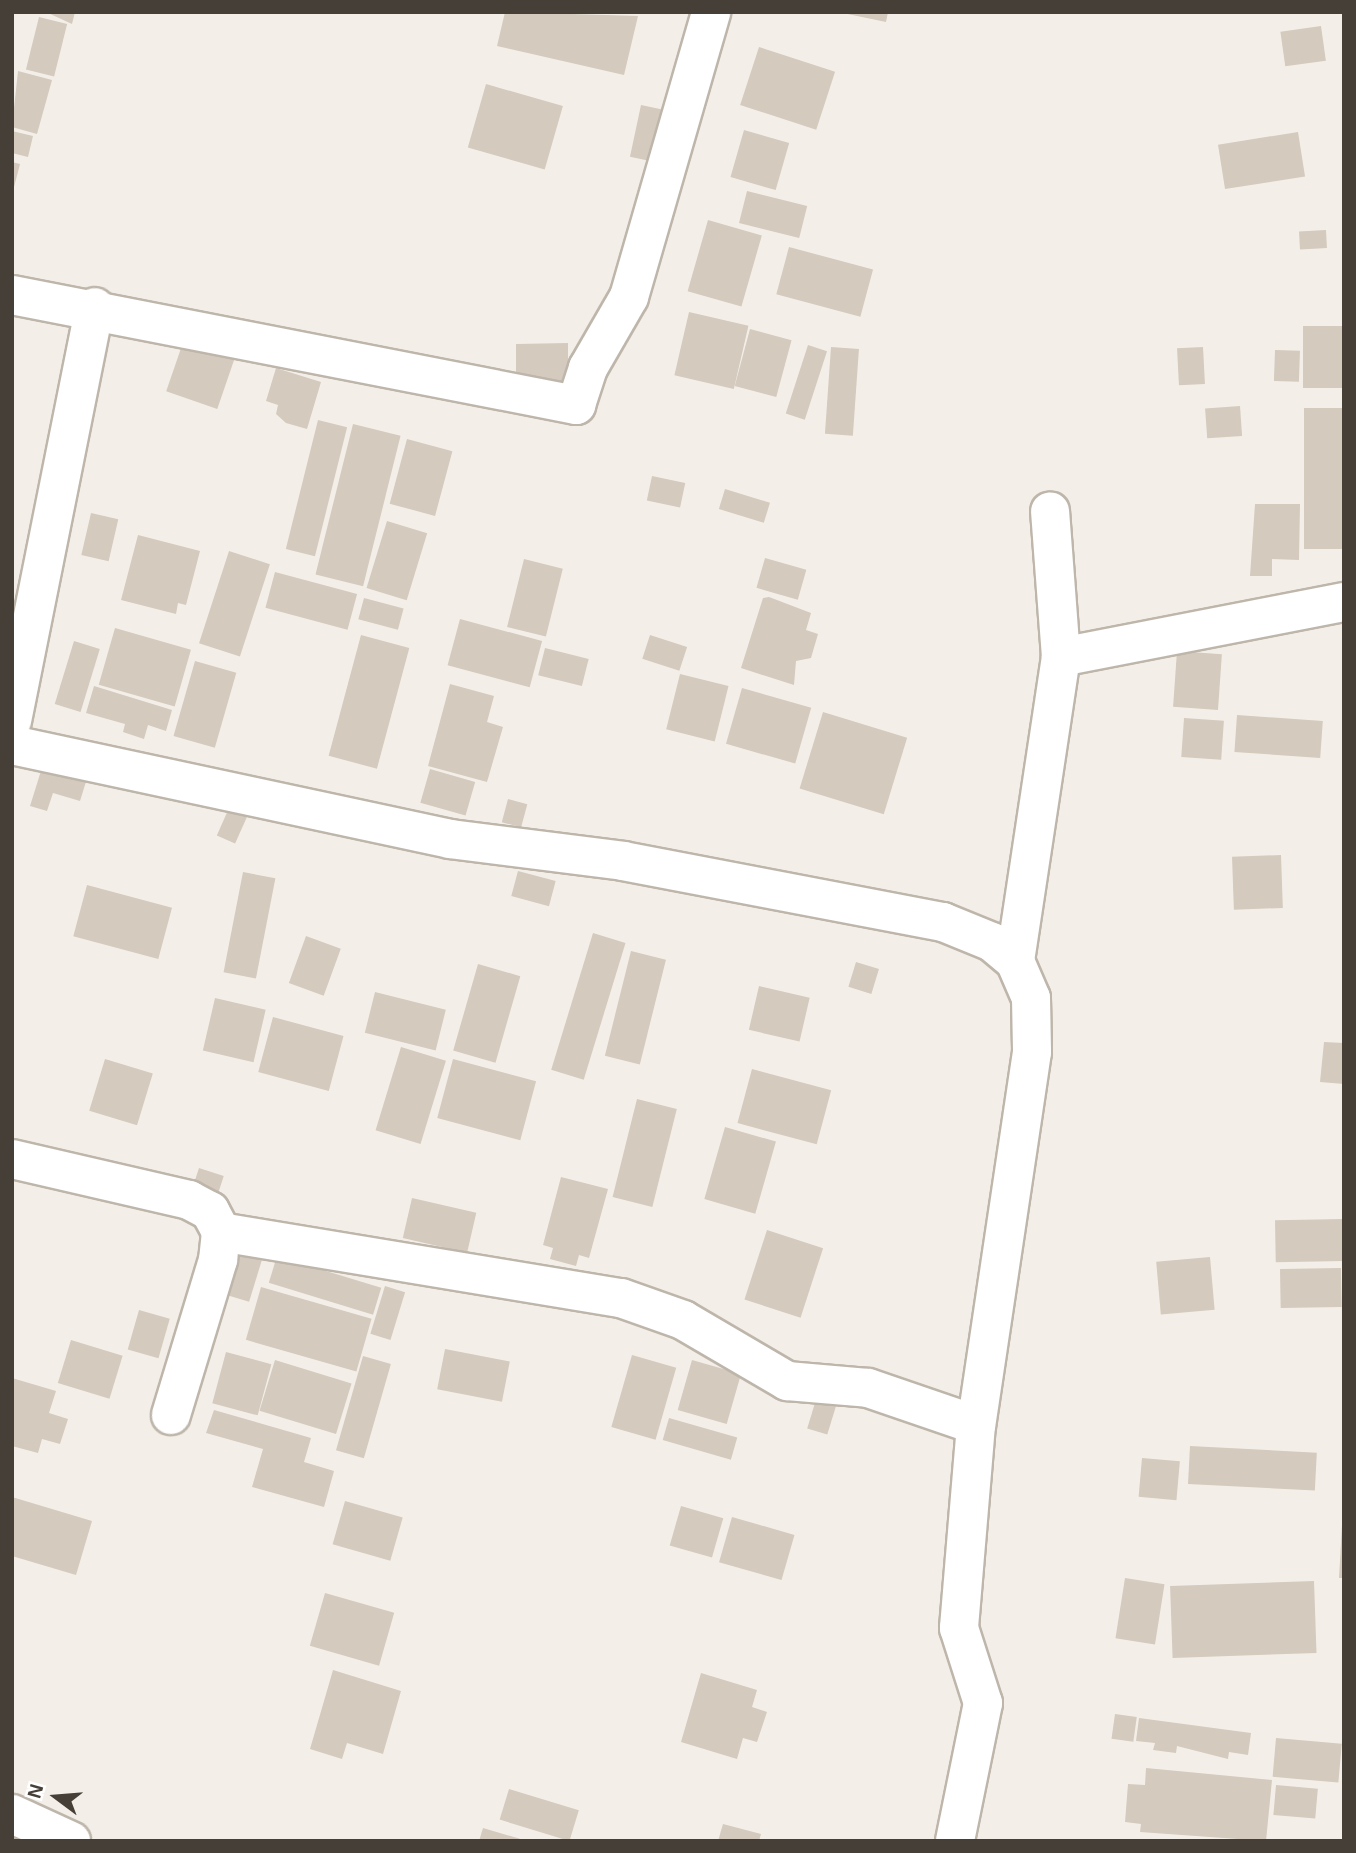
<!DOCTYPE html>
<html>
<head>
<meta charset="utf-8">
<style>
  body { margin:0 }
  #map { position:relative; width:1356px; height:1853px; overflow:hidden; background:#f3efe8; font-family:Helvetica,sans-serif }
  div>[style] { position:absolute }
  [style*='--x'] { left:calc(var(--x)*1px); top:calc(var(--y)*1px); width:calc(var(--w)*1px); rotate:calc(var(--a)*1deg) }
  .building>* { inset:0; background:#d4cabe; transform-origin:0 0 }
  .roads { filter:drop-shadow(2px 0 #beb6ab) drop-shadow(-2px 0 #beb6ab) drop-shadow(0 2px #beb6ab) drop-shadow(0 -2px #beb6ab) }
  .minor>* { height:38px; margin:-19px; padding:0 19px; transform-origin:19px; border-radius:19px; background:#fff }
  span { translate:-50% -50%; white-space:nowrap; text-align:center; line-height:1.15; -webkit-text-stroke:6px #fff; paint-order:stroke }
  .frame { position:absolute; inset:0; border:14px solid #463f37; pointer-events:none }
  .north { position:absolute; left:21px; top:1762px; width:70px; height:70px; -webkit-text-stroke:5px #fff; paint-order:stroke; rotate:286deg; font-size:19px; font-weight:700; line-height:28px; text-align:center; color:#463f37 }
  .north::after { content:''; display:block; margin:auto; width:24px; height:32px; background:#463f37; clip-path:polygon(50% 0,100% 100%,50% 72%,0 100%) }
</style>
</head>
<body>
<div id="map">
  <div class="building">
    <div style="clip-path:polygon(46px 12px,75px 12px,72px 24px)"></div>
    <div style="clip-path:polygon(505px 12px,638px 16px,624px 75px,497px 46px)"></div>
    <div style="clip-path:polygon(838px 12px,888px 12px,886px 22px)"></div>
    <div style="left:39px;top:17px;width:29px;height:54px;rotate:14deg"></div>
    <div style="left:1321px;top:26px;width:35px;height:41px;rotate:82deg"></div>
    <div style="left:759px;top:47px;width:80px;height:61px;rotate:18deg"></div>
    <div style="clip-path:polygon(18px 71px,52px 80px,37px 134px,12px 127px)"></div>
    <div style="left:486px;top:84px;width:80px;height:66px;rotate:16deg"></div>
    <div style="left:641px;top:105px;width:29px;height:53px;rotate:12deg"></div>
    <div style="left:744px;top:130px;width:47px;height:49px;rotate:16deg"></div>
    <div style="clip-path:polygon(12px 131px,33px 136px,28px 157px,12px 153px)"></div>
    <div style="left:1298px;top:132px;width:45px;height:81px;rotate:81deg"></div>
    <div style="clip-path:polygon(12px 162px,20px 164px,13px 191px,12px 191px)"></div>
    <div style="left:747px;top:191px;width:62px;height:33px;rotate:14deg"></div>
    <div style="left:708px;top:220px;width:56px;height:74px;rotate:16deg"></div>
    <div style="left:1326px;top:230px;width:18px;height:27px;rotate:87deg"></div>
    <div style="left:789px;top:247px;width:87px;height:49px;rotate:15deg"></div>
    <div style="left:689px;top:312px;width:61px;height:65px;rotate:13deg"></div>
    <div style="left:1303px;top:326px;width:41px;height:62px"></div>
    <div style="left:188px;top:328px;width:54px;height:67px;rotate:19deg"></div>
    <div style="left:750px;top:329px;width:43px;height:59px;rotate:15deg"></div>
    <div style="clip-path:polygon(568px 343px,568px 395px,516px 385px,516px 344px)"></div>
    <div style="left:808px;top:345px;width:20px;height:72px;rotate:18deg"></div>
    <div style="left:831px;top:347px;width:28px;height:87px;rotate:4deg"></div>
    <div style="left:1203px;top:347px;width:37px;height:26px;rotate:87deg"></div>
    <div style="left:1275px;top:350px;width:25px;height:31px;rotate:2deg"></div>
    <div style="clip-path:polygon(276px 368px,321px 382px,307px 429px,286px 423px,276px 414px,278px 405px,266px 401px)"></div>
    <div style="left:1240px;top:406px;width:30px;height:35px;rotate:86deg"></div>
    <div style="left:1344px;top:408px;width:141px;height:40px;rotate:90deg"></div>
    <div style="left:318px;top:420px;width:30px;height:133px;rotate:14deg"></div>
    <div style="left:353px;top:424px;width:49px;height:155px;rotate:14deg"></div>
    <div style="left:407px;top:439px;width:47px;height:67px;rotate:15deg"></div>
    <div style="left:652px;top:476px;width:34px;height:25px;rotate:12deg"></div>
    <div style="left:725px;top:489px;width:47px;height:21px;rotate:17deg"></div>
    <div style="clip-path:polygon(1255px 504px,1300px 504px,1299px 560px,1272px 559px,1272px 576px,1250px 576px)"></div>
    <div style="left:91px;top:513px;width:28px;height:43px;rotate:13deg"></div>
    <div style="left:387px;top:521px;width:42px;height:70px;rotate:17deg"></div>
    <div style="clip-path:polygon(138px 535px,200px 551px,186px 605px,178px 603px,176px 614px,121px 600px)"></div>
    <div style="left:229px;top:551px;width:43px;height:97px;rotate:18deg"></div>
    <div style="left:765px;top:558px;width:43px;height:31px;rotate:16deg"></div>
    <div style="left:524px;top:559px;width:40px;height:70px;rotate:14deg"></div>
    <div style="left:275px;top:572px;width:85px;height:37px;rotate:15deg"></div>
    <div style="clip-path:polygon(769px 597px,811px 613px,806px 630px,818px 634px,811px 658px,796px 661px,794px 685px,741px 668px,763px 598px)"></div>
    <div style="left:364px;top:598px;width:41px;height:22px;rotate:15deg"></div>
    <div style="left:460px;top:619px;width:85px;height:48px;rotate:15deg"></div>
    <div style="left:115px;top:628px;width:79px;height:59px;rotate:16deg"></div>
    <div style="left:361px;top:635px;width:50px;height:125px;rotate:15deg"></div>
    <div style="left:650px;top:635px;width:39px;height:25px;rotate:18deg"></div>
    <div style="left:74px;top:641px;width:27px;height:66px;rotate:17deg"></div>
    <div style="left:545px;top:648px;width:45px;height:28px;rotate:14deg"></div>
    <div style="left:1177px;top:651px;width:45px;height:56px;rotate:4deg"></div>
    <div style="left:195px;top:661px;width:43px;height:78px;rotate:16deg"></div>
    <div style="left:680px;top:674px;width:50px;height:57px;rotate:14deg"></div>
    <div style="clip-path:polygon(450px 684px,494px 696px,487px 722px,503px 727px,487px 782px,428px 766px)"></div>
    <div style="clip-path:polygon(94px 686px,172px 710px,166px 731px,148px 725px,144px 739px,123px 732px,125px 724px,86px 713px)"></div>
    <div style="left:742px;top:688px;width:72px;height:58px;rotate:16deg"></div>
    <div style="left:823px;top:712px;width:88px;height:80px;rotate:17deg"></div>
    <div style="left:1237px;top:715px;width:86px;height:37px;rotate:4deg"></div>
    <div style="left:1184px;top:718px;width:40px;height:39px;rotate:4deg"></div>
    <div style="clip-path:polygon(45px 758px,89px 772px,80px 801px,53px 793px,47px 811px,30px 806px)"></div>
    <div style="left:430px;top:769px;width:47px;height:35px;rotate:16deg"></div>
    <div style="left:508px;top:799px;width:20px;height:24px;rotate:15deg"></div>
    <div style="left:229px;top:808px;width:20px;height:30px;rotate:24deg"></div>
    <div style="left:1281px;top:855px;width:53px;height:49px;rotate:88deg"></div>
    <div style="left:518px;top:871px;width:39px;height:26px;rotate:15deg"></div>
    <div style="left:243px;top:872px;width:33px;height:102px;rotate:11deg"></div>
    <div style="left:87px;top:885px;width:88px;height:53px;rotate:15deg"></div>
    <div style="left:593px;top:933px;width:34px;height:143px;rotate:17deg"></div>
    <div style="left:306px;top:936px;width:37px;height:50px;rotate:20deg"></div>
    <div style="left:631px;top:951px;width:36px;height:108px;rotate:14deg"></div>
    <div style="left:856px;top:962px;width:24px;height:26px;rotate:17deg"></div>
    <div style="left:478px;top:964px;width:44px;height:90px;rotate:16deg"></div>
    <div style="left:759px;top:986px;width:52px;height:45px;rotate:13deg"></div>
    <div style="left:375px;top:992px;width:73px;height:42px;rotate:14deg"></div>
    <div style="left:215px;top:998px;width:52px;height:54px;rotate:13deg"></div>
    <div style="left:273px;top:1017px;width:73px;height:57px;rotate:15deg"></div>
    <div style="clip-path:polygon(1324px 1042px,1344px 1043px,1344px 1084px,1320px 1082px)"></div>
    <div style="left:401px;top:1047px;width:47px;height:87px;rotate:17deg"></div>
    <div style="left:105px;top:1059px;width:50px;height:54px;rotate:17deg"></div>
    <div style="left:453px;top:1059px;width:86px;height:61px;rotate:15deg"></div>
    <div style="left:752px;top:1069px;width:82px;height:56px;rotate:15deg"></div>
    <div style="left:637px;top:1099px;width:41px;height:101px;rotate:14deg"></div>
    <div style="left:725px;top:1127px;width:53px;height:75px;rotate:16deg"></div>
    <div style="left:199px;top:1168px;width:26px;height:23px;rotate:18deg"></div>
    <div style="clip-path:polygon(561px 1177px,608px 1189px,589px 1258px,579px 1255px,576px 1266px,550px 1259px,553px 1248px,543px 1245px)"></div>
    <div style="left:412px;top:1198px;width:66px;height:41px;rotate:13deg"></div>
    <div style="left:1343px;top:1219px;width:42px;height:68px;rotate:89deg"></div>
    <div style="left:767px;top:1230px;width:59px;height:73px;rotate:18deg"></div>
    <div style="left:237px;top:1249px;width:27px;height:47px;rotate:17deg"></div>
    <div style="left:277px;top:1256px;width:109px;height:28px;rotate:17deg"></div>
    <div style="left:1210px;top:1257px;width:53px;height:54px;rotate:85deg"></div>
    <div style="left:1341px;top:1268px;width:39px;height:61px;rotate:89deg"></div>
    <div style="left:385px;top:1286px;width:21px;height:50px;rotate:17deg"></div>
    <div style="left:261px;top:1287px;width:115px;height:55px;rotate:16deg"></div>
    <div style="left:139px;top:1310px;width:32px;height:41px;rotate:16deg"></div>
    <div style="left:71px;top:1340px;width:54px;height:45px;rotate:17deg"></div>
    <div style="left:445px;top:1349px;width:66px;height:41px;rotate:11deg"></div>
    <div style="left:226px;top:1352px;width:47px;height:53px;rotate:15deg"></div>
    <div style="left:632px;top:1355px;width:46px;height:75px;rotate:16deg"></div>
    <div style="left:363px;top:1356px;width:29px;height:98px;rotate:16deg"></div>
    <div style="left:275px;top:1360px;width:80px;height:53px;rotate:17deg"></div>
    <div style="left:692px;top:1360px;width:51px;height:52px;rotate:16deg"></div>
    <div style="clip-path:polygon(12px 1378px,56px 1391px,49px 1413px,68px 1419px,60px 1444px,42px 1439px,38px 1453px,12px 1446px)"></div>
    <div style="left:818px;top:1393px;width:21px;height:37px;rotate:17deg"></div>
    <div style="clip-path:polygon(214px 1410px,311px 1438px,304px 1462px,334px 1471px,324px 1507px,252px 1487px,263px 1449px,206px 1433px)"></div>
    <div style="left:669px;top:1418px;width:71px;height:23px;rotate:16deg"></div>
    <div style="left:1190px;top:1446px;width:127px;height:38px;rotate:3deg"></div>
    <div style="left:1142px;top:1458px;width:38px;height:39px;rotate:5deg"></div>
    <div style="clip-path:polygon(12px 1497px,92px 1521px,76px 1575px,12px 1556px)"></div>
    <div style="left:345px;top:1501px;width:60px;height:45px;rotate:16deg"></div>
    <div style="left:681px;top:1506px;width:44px;height:41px;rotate:16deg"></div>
    <div style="left:732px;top:1517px;width:65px;height:47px;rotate:16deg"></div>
    <div style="clip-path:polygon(1342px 1525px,1344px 1525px,1344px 1578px,1339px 1578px)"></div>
    <div style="left:1125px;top:1578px;width:40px;height:61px;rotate:9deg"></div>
    <div style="left:1314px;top:1581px;width:72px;height:144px;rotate:88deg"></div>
    <div style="left:325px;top:1593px;width:72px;height:55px;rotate:16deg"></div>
    <div style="clip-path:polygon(333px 1670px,401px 1691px,383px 1754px,347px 1743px,342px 1759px,310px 1749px)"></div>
    <div style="clip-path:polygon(701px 1673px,757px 1690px,752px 1707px,767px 1712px,757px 1742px,743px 1738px,737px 1759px,681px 1742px)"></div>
    <div style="left:1115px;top:1714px;width:22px;height:25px;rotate:8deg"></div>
    <div style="clip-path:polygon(1139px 1718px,1251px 1733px,1248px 1755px,1229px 1752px,1228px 1759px,1177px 1746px,1176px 1753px,1153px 1750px,1155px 1743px,1136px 1741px)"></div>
    <div style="left:1276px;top:1738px;width:66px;height:39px;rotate:5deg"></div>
    <div style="clip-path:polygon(1146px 1768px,1272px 1780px,1266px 1841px,1140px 1832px,1141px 1824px,1125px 1822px,1128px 1784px,1145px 1785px)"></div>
    <div style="left:1276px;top:1785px;width:42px;height:30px;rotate:5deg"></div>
    <div style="left:509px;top:1789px;width:73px;height:32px;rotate:17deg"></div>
    <div style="clip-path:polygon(723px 1824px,761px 1834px,759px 1841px,718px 1841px)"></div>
    <div style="clip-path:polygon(483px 1828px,524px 1840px,524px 1841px,479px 1841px)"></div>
  </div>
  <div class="roads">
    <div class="minor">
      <div style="--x:12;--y:295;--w:575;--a:11.04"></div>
      <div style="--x:576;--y:405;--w:39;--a:-72"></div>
      <div style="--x:588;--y:368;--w:82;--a:-60"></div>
      <div style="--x:629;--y:297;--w:297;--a:-73.9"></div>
      <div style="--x:1061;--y:657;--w:288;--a:-11"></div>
      <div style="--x:12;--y:721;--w:422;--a:-78.7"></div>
      <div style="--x:12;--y:745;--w:448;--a:12.1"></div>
      <div style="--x:450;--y:839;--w:174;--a:7.2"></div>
      <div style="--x:623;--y:861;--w:326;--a:10.8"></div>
      <div style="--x:943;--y:922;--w:53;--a:22.2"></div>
      <div style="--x:992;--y:942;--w:30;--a:40"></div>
      <div style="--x:1015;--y:961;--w:40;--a:66.6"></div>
      <div style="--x:1031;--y:998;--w:54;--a:88.9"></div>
      <div style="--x:1032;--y:1052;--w:377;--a:98.5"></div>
      <div style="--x:976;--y:1425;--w:204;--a:94.8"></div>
      <div style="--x:959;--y:1628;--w:79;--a:72.3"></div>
      <div style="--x:983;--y:1703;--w:141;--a:101.5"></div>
      <div style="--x:1015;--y:961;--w:307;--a:-81.4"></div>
      <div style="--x:1061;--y:657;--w:146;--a:-94.3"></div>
      <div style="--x:12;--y:1159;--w:182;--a:13"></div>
      <div style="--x:189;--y:1200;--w:24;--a:28"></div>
      <div style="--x:210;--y:1211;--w:24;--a:62"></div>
      <div style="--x:221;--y:1232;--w:28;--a:96"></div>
      <div style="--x:218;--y:1260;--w:162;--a:106.9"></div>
      <div style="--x:221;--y:1232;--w:405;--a:9.4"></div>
      <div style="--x:621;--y:1298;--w:66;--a:19.5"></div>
      <div style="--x:683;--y:1320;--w:121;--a:30.4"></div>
      <div style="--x:787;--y:1381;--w:81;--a:4.9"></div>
      <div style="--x:868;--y:1388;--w:114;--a:18.9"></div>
      <div style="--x:12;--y:1814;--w:65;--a:24.6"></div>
    </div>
  </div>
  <div class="frame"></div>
  <div class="north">N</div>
</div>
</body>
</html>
